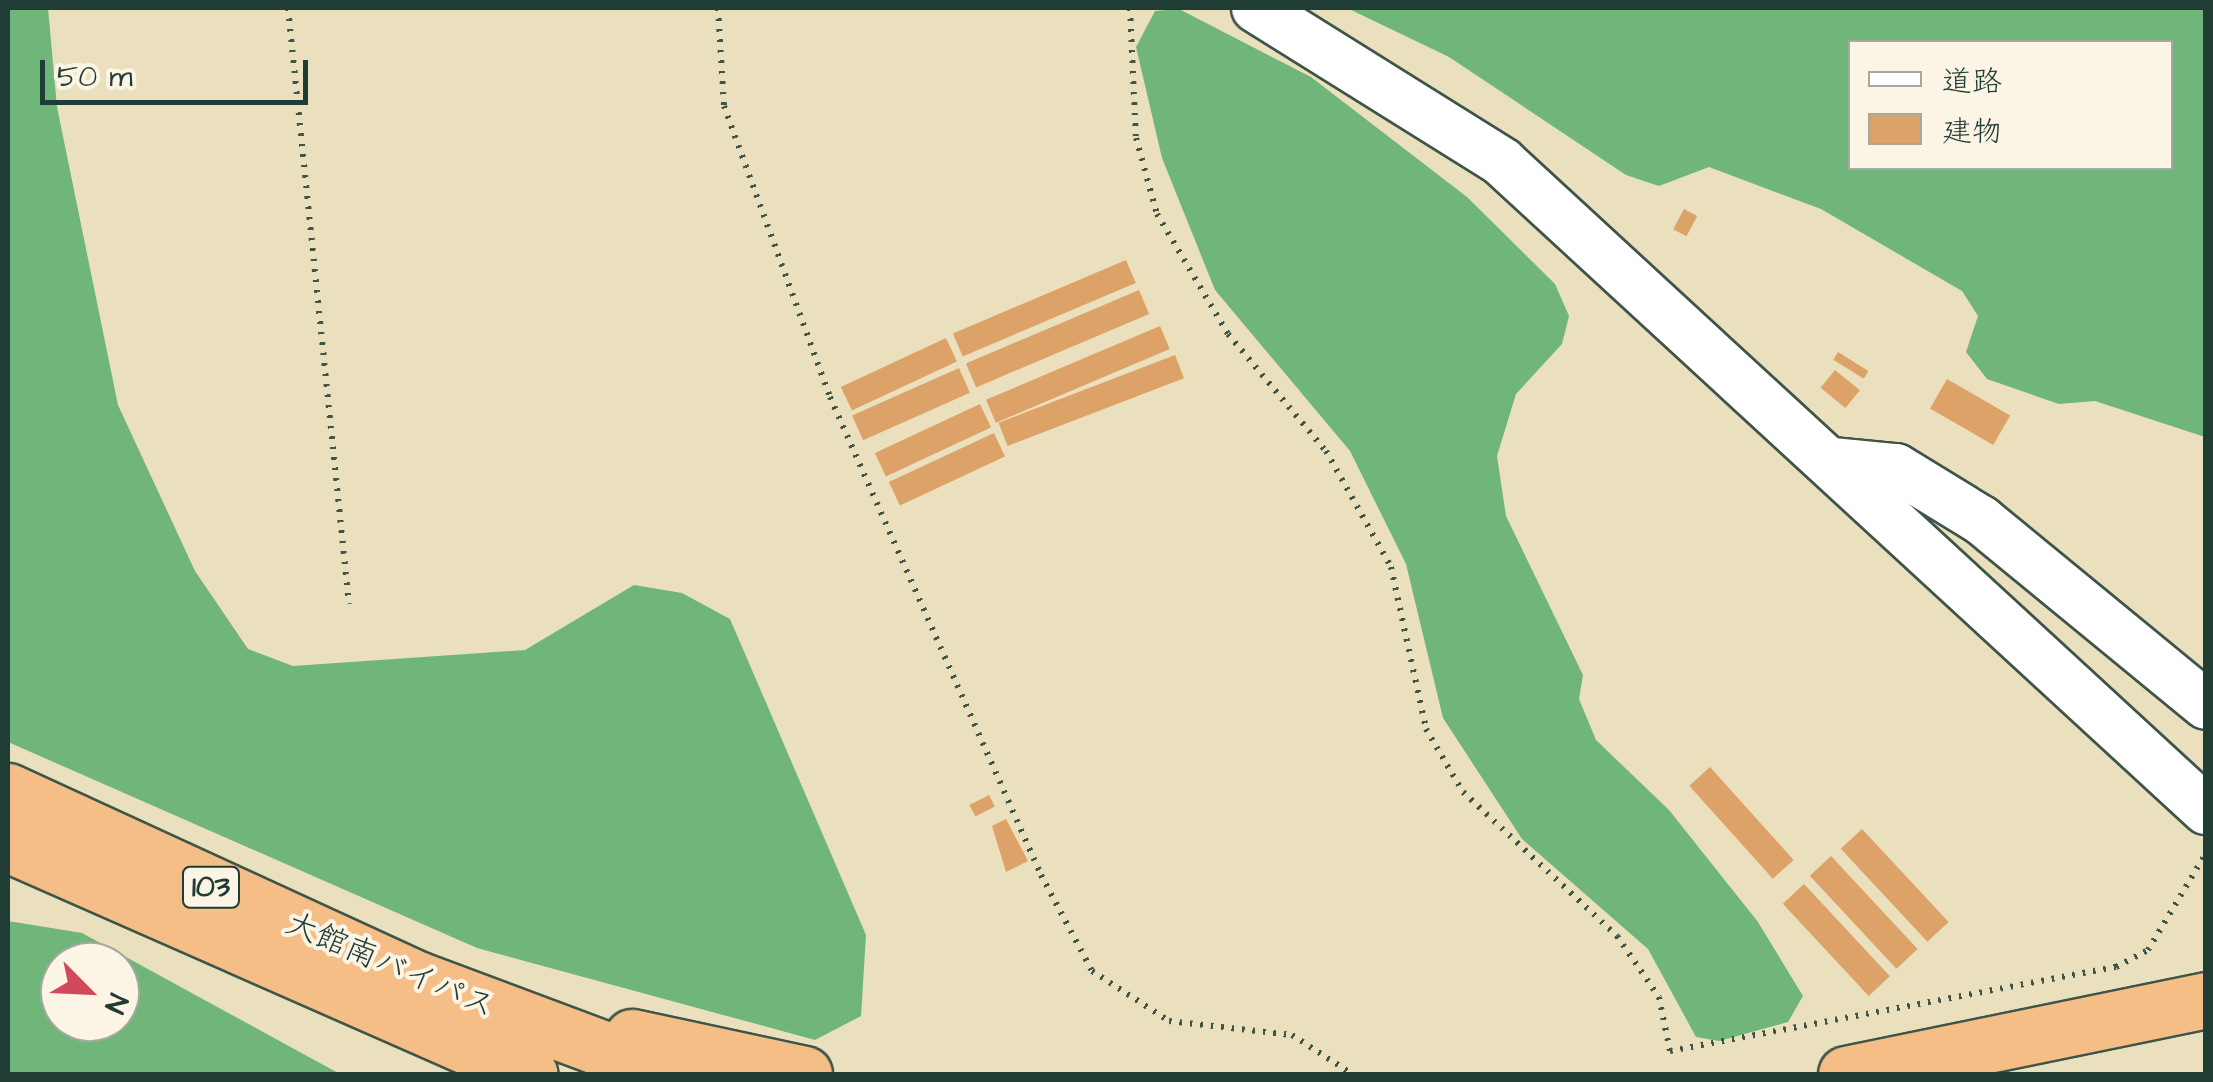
<!DOCTYPE html>
<html>
<head>
<meta charset="utf-8">
<style>
  body { margin:0 }
  #map { position:relative; width:2213px; height:1082px; overflow:hidden; background:#ebe0bd; font-family:"Architects Daughter","Klee One",sans-serif }
  div>[style] { position:absolute }
  [style*='--x'] { left:calc(var(--x)*1px); top:calc(var(--y)*1px); width:calc(var(--w)*1px); rotate:calc(var(--a)*1deg) }
  .forest>* { inset:0; background:#70b67a }
  .building>* { inset:0; background:#dda268; transform-origin:0 0 }
  .path>* { height:6px; margin-top:-3px; transform-origin:0; background:repeating-linear-gradient(90deg,#3e5549 0 2.5px,transparent 0 10.5px) }
  .roads { filter:drop-shadow(2px 0 #3e5549) drop-shadow(-2px 0 #3e5549) drop-shadow(0 2px #3e5549) drop-shadow(0 -2px #3e5549) }
  .minor>* { height:48px; margin:-24px; padding:0 24px; transform-origin:24px; border-radius:24px; background:#fff }
  .highway>* { height:55px; margin:-27.5px; padding:0 27.5px; transform-origin:27.5px; border-radius:27.5px; background:#f6be87 }
  span { translate:-50% -50%; white-space:nowrap; text-align:center; line-height:1.15; -webkit-text-stroke:8px #fcf5e5; paint-order:stroke }
  .shield-label span { padding:2px 8px; background:#fcf5e5; border:2px solid; border-radius:8px; -webkit-text-stroke-width:0 }
  .shield-label { font-size:30px; color:#1f3d34; font-weight:700 }
  .street-label { font-size:32px; color:#1f3d34 }
  .frame { position:absolute; inset:0; border:10px solid #1f3d34; pointer-events:none }
  .legend { position:absolute; left:1848px; top:40px; width:325px; height:130px; box-sizing:border-box; background:#fcf5e5; border:2px solid #a4ab9e; margin:0; padding:12px 18px; list-style:none; font-size:30px; color:#1f3d34 }
  .legend li { display:flex; align-items:center; gap:20px; height:50px }
  .legend b { width:50px; border:2px solid #a4ab9e }
  .north { position:absolute; left:40px; top:942px; width:100px; height:100px; box-sizing:border-box; background:#fcf5e5; border:2px solid #a4ab9e; border-radius:50%; rotate:114deg; font-size:28px; font-weight:700; line-height:40px; text-align:center; color:#1f3d34 }
  .north::after { content:''; display:block; margin:auto; width:35px; height:45px; background:#d1495b; clip-path:polygon(50% 0,100% 100%,50% 72%,0 100%) }
  .scale { position:absolute; left:40px; top:60px; width:268px; height:45px; box-sizing:border-box; border:5px solid #1f3d34; border-top:0; padding-left:12px; font-size:30px; line-height:35px; white-space:nowrap; color:#1f3d34; -webkit-text-stroke:8px #fcf5e5; paint-order:stroke }
</style>
</head>
<body>
<div id="map">
  <div class="forest">
    <div style="clip-path:polygon(8px 8px,48px 8px,57px 107px,118px 405px,195px 571px,248px 649px,293px 666px,525px 650px,634px 585px,682px 593px,730px 619px,866px 935px,861px 1016px,815px 1040px,477px 948px,8px 742px)"></div>
    <div style="clip-path:polygon(evenodd,1347px 8px,2205px 8px,2205px 437px,2095px 401px,2059px 404px,1987px 379px,1966px 352px,1978px 316px,1962px 291px,1821px 209px,1709px 167px,1659px 186px,1626px 175px,1449px 57px,1347px 8px,1850px 42px,2170px 42px,2170px 168px,1850px 168px,1850px 42px)"></div>
    <div style="clip-path:polygon(1179px 9px,1311px 77px,1467px 197px,1555px 284px,1569px 316px,1562px 344px,1516px 394px,1497px 456px,1506px 516px,1583px 675px,1579px 699px,1596px 740px,1669px 810px,1758px 922px,1803px 996px,1788px 1022px,1719px 1041px,1696px 1037px,1648px 949px,1522px 839px,1443px 718px,1406px 564px,1350px 451px,1215px 290px,1162px 158px,1136px 47px,1155px 11px)"></div>
    <div style="clip-path:polygon(evenodd,8px 921px,82px 933px,340px 1074px,8px 1074px,8px 921px,60px 962px,120px 962px,120px 1022px,60px 1022px,60px 962px)"></div>
  </div>
  <div class="building">
    <div style="left:1684px;top:209px;width:15px;height:23px;rotate:28deg"></div>
    <div style="left:1126px;top:260px;width:25px;height:188px;rotate:67deg"></div>
    <div style="left:1139px;top:290px;width:26px;height:188px;rotate:67deg"></div>
    <div style="left:1160px;top:326px;width:25px;height:189px;rotate:67deg"></div>
    <div style="left:946px;top:338px;width:26px;height:116px;rotate:65deg"></div>
    <div style="left:1838px;top:352px;width:36px;height:9px;rotate:32deg"></div>
    <div style="left:1175px;top:355px;width:25px;height:189px;rotate:69deg"></div>
    <div style="left:959px;top:368px;width:27px;height:117px;rotate:66deg"></div>
    <div style="left:1835px;top:370px;width:32px;height:23px;rotate:39deg"></div>
    <div style="left:1947px;top:379px;width:73px;height:34px;rotate:30deg"></div>
    <div style="left:980px;top:404px;width:26px;height:116px;rotate:65deg"></div>
    <div style="left:994px;top:433px;width:26px;height:116px;rotate:65deg"></div>
    <div style="left:1710px;top:767px;width:125px;height:28px;rotate:48deg"></div>
    <div style="left:989px;top:795px;width:13px;height:22px;rotate:63deg"></div>
    <div style="clip-path:polygon(1006px 819px,1028px 861px,1006px 872px,992px 826px)"></div>
    <div style="left:1862px;top:829px;width:127px;height:29px;rotate:47deg"></div>
    <div style="left:1831px;top:856px;width:127px;height:29px;rotate:47deg"></div>
    <div style="left:1804px;top:884px;width:126px;height:29px;rotate:47deg"></div>
  </div>
  <div class="path">
    <div style="--x:288;--y:8;--w:599;--a:84.16"></div>
    <div style="--x:718;--y:8;--w:98;--a:86.5"></div>
    <div style="--x:724;--y:106;--w:310;--a:70"></div>
    <div style="--x:830;--y:397;--w:522;--a:66.18"></div>
    <div style="--x:1041;--y:875;--w:109;--a:62"></div>
    <div style="--x:1092;--y:971;--w:92;--a:33"></div>
    <div style="--x:1169;--y:1021;--w:124;--a:6.5"></div>
    <div style="--x:1292;--y:1035;--w:72;--a:33"></div>
    <div style="--x:1130;--y:8;--w:130;--a:87.4"></div>
    <div style="--x:1136;--y:138;--w:79;--a:74.6"></div>
    <div style="--x:1157;--y:214;--w:139;--a:59.4"></div>
    <div style="--x:1228;--y:334;--w:153;--a:50.1"></div>
    <div style="--x:1326;--y:451;--w:133;--a:60.7"></div>
    <div style="--x:1391;--y:567;--w:166;--a:77.8"></div>
    <div style="--x:1426;--y:729;--w:73;--a:59.6"></div>
    <div style="--x:1463;--y:792;--w:211;--a:43.1"></div>
    <div style="--x:1617;--y:936;--w:74;--a:55.5"></div>
    <div style="--x:1659;--y:997;--w:55;--a:78.5"></div>
    <div style="--x:1670;--y:1051;--w:454;--a:-10.7"></div>
    <div style="--x:2116;--y:967;--w:36;--a:-28"></div>
    <div style="--x:2148;--y:950;--w:113;--a:-59.1"></div>
  </div>
  <div class="roads">
    <div class="minor">
      <div style="--x:1256;--y:8;--w:290;--a:32"></div>
      <div style="--x:1502;--y:162;--w:957;--a:42.63"></div>
      <div style="--x:1832;--y:462;--w:64;--a:5.4"></div>
      <div style="--x:1896;--y:468;--w:100;--a:31.5"></div>
      <div style="--x:1981;--y:520;--w:291;--a:39.4"></div>
    </div>
    <div class="highway">
      <div style="--x:8;--y:791;--w:450;--a:24.7"></div>
      <div style="--x:417;--y:979;--w:271;--a:20.5"></div>
      <div style="--x:8;--y:844;--w:570;--a:23.78"></div>
      <div style="--x:632;--y:1037;--w:176;--a:12.1"></div>
      <div style="--x:1846;--y:1074;--w:368;--a:-11.6"></div>
    </div>
  </div>
  <div class="shield-label">
    <span style="left:211px;top:887px">103</span>
  </div>
  <div class="street-label">
    <span style="left:390px;top:966px;rotate:23deg">大館南バイパス</span>
  </div>
  <div class="frame"></div>
  <ul class="legend">
  <li><b style="height:12px;background:#fff"></b>道路</li>
  <li><b style="height:28px;background:#dda268"></b>建物</li>
  </ul>
  <div class="north">N</div>
  <div class="scale">50 m</div>
</div>
</body>
</html>
